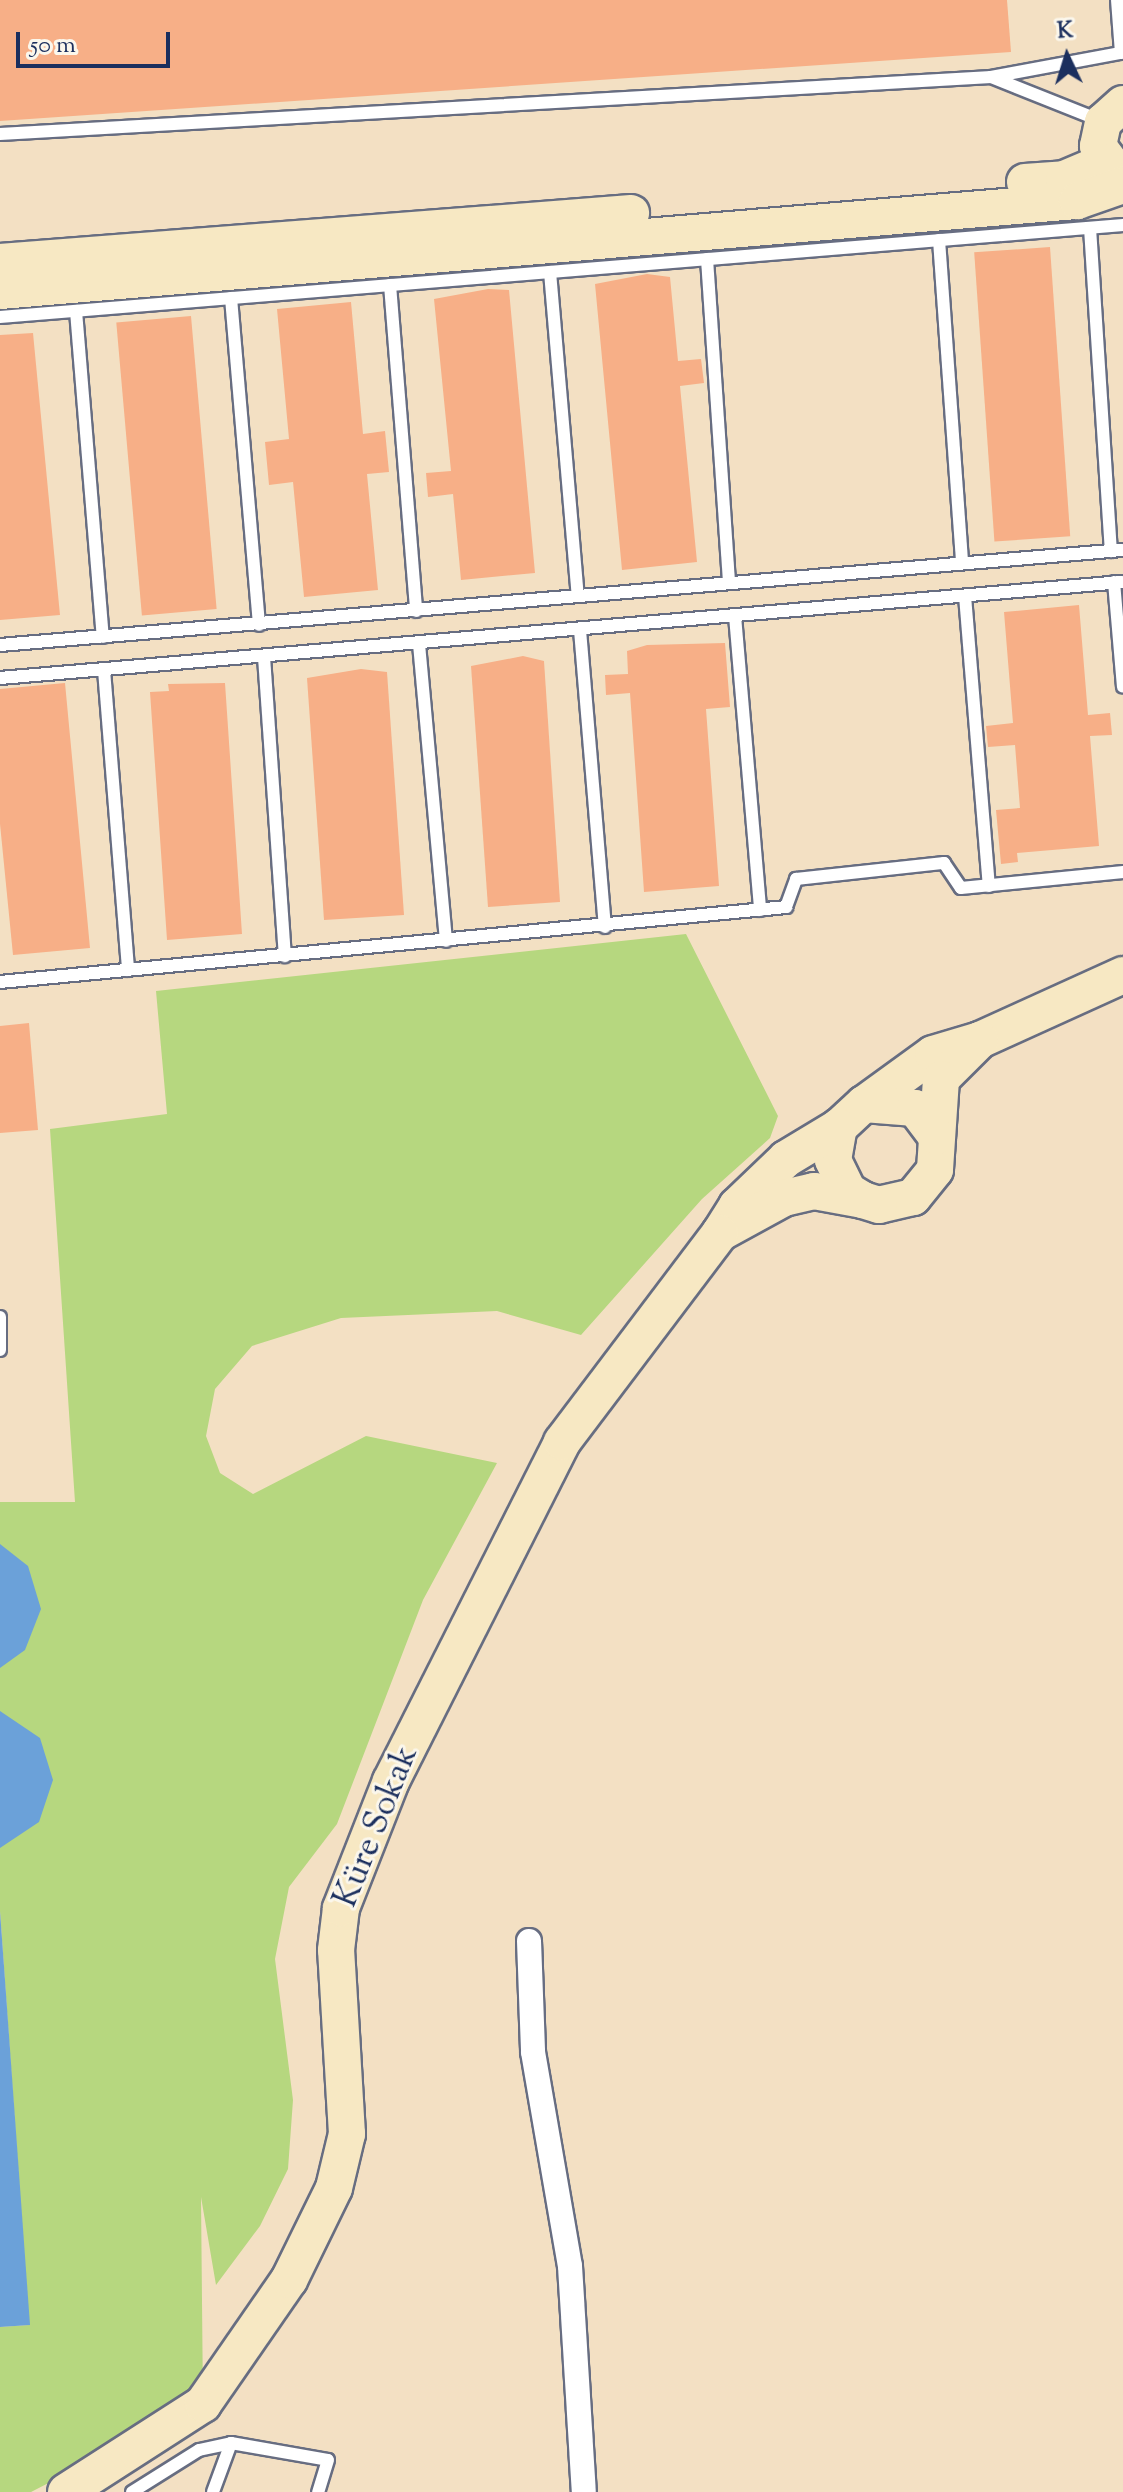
<!DOCTYPE html>
<html>
<head>
<meta charset="utf-8">
<style>
  body { margin:0 }
  #map { position:relative; width:1123px; height:2492px; overflow:hidden; background:#f3e0c3; font-family:"Sorts Mill Goudy",serif }
  div>[style] { position:absolute }
  [style*='--x'] { left:calc(var(--x)*1px); top:calc(var(--y)*1px); width:calc(var(--w)*1px); rotate:calc(var(--a)*1deg) }
  .green>* { inset:0; background:#b6d77f }
  .water>* { inset:0; background:#6ba1d9 }
  .building>* { inset:0; background:#f7af87; transform-origin:0 0 }
  .roads { filter:drop-shadow(2px 0 #676d81) drop-shadow(-2px 0 #676d81) drop-shadow(0 2px #676d81) drop-shadow(0 -2px #676d81) }
  .lane>* { height:12px; margin:-6px; padding:0 6px; transform-origin:6px; border-radius:6px; background:#fff }
  .street>* { height:24px; margin:-12px; padding:0 12px; transform-origin:12px; border-radius:12px; background:#fff }
  .secondary>* { height:36px; margin:-18px; padding:0 18px; transform-origin:18px; border-radius:18px; background:#f7e8c3 }
  span { translate:-50% -50%; white-space:nowrap; text-align:center; line-height:1.15; -webkit-text-stroke:6px #fbf7ec; paint-order:stroke }
  .street-label { font-size:34px; color:#1b2f5e }
  .north { position:absolute; left:1027px; top:16px; width:80px; height:80px; -webkit-text-stroke:6px #fbf7ec; paint-order:stroke; rotate:356deg; font-size:22px; font-weight:700; line-height:32px; text-align:center; color:#1b2f5e }
  .north::after { content:''; display:block; margin:auto; width:28px; height:36px; background:#1b2f5e; clip-path:polygon(50% 0,100% 100%,50% 72%,0 100%) }
  .scale { position:absolute; left:16px; top:32px; width:154px; height:36px; box-sizing:border-box; border:4px solid #1b2f5e; border-top:0; padding-left:10px; font-size:24px; line-height:28px; white-space:nowrap; color:#1b2f5e; -webkit-text-stroke:6px #fbf7ec; paint-order:stroke }
</style>
</head>
<body>
<div id="map">
  <div class="green">
    <div style="clip-path:polygon(686px 934px,778px 1116px,770px 1138px,702px 1199px,581px 1335px,497px 1311px,341px 1318px,252px 1346px,215px 1389px,206px 1436px,220px 1473px,253px 1494px,366px 1436px,497px 1463px,423px 1600px,337px 1824px,289px 1887px,275px 1959px,293px 2100px,288px 2169px,260px 2226px,216px 2285px,201px 2197px,203px 2404px,31px 2492px,0 2492px,0 2327px,29px 2325px,0 1911px,0 1502px,75px 1502px,50px 1129px,167px 1114px,156px 991px)"></div>
  </div>
  <div class="water">
    <div style="clip-path:polygon(0 1544px,28px 1566px,41px 1609px,25px 1650px,0 1668px)"></div>
    <div style="clip-path:polygon(0 1711px,40px 1738px,53px 1780px,39px 1822px,0 1848px)"></div>
    <div style="clip-path:polygon(0 1911px,30px 2325px,0 2327px)"></div>
  </div>
  <div class="building">
    <div style="clip-path:polygon(0 0,1007px 0,1011px 52px,0 121px)"></div>
    <div style="left:1050px;top:247px;width:290px;height:76px;rotate:86deg"></div>
    <div style="clip-path:polygon(647px 274px,670px 277px,678px 361px,701px 359px,704px 383px,680px 386px,697px 562px,622px 570px,595px 284px)"></div>
    <div style="clip-path:polygon(488px 289px,509px 290px,535px 573px,461px 580px,453px 494px,428px 497px,426px 473px,451px 471px,434px 299px)"></div>
    <div style="clip-path:polygon(351px 302px,363px 434px,385px 431px,389px 472px,367px 474px,378px 590px,304px 597px,293px 482px,269px 485px,265px 442px,289px 439px,277px 309px)"></div>
    <div style="left:191px;top:316px;width:294px;height:75px;rotate:85deg"></div>
    <div style="clip-path:polygon(33px 333px,60px 615px,0 620px,0 335px)"></div>
    <div style="clip-path:polygon(1079px 605px,1088px 715px,1110px 713px,1112px 735px,1090px 736px,1099px 846px,1017px 853px,1018px 862px,1001px 864px,996px 810px,1020px 808px,1015px 745px,988px 747px,986px 726px,1013px 723px,1004px 612px)"></div>
    <div style="clip-path:polygon(725px 643px,730px 707px,706px 709px,719px 886px,644px 892px,630px 693px,606px 695px,605px 675px,628px 674px,627px 651px,647px 645px)"></div>
    <div style="clip-path:polygon(523px 656px,544px 661px,560px 902px,488px 907px,471px 666px)"></div>
    <div style="clip-path:polygon(361px 669px,387px 672px,404px 915px,324px 920px,307px 678px)"></div>
    <div style="clip-path:polygon(65px 683px,90px 948px,13px 955px,0 824px,0 689px)"></div>
    <div style="clip-path:polygon(225px 683px,242px 934px,167px 940px,150px 692px,169px 691px,168px 684px)"></div>
    <div style="clip-path:polygon(29px 1023px,38px 1130px,0 1133px,0 1026px)"></div>
  </div>
  <div class="roads">
    <div class="lane">
      <div style="--x:991;--y:77;--w:116;--a:21.7"></div>
      <div style="--x:0;--y:134;--w:993;--a:-3.29"></div>
      <div style="--x:991;--y:77;--w:132;--a:-10.5"></div>
      <div style="--x:1121;--y:53;--w:53;--a:-94.3"></div>
      <div style="--x:1090;--y:228;--w:324;--a:86.3"></div>
      <div style="--x:939;--y:240;--w:324;--a:85.9"></div>
      <div style="--x:707;--y:259;--w:324;--a:86.1"></div>
      <div style="--x:550;--y:272;--w:325;--a:85.1"></div>
      <div style="--x:390;--y:285;--w:327;--a:85.4"></div>
      <div style="--x:231;--y:298;--w:328;--a:85.1"></div>
      <div style="--x:76;--y:311;--w:327;--a:85.3"></div>
      <div style="--x:0;--y:317;--w:1127;--a:-4.68"></div>
      <div style="--x:1114;--y:582;--w:105;--a:85.1"></div>
      <div style="--x:965;--y:596;--w:291;--a:85.3"></div>
      <div style="--x:735;--y:616;--w:295;--a:85.1"></div>
      <div style="--x:580;--y:630;--w:298;--a:85.2"></div>
      <div style="--x:419;--y:644;--w:298;--a:84.8"></div>
      <div style="--x:0;--y:645;--w:1127;--a:-4.84"></div>
      <div style="--x:264;--y:657;--w:300;--a:86"></div>
      <div style="--x:104;--y:670;--w:301;--a:85.4"></div>
      <div style="--x:0;--y:678;--w:1127;--a:-4.89"></div>
      <div style="--x:0;--y:982;--w:790;--a:-5.45"></div>
      <div style="--x:786;--y:907;--w:30;--a:-70"></div>
      <div style="--x:796;--y:879;--w:149;--a:-6.2"></div>
      <div style="--x:944;--y:863;--w:30;--a:56"></div>
      <div style="--x:961;--y:888;--w:163;--a:-5.6"></div>
      <div style="--x:0;--y:1317;--w:33;--a:90"></div>
      <div style="--x:231;--y:2443;--w:98;--a:9.9"></div>
      <div style="--x:328;--y:2460;--w:34;--a:107"></div>
      <div style="--x:132;--y:2492;--w:79;--a:-32.1"></div>
      <div style="--x:199;--y:2450;--w:33;--a:-12"></div>
      <div style="--x:231;--y:2443;--w:52;--a:110.2"></div>
    </div>
    <div class="street">
      <div style="--x:529;--y:1941;--w:111;--a:87.9"></div>
      <div style="--x:533;--y:2052;--w:217;--a:80.2"></div>
      <div style="--x:570;--y:2266;--w:226;--a:86.5"></div>
    </div>
    <div class="secondary">
      <div style="--x:1122;--y:178;--w:40;--a:-127"></div>
      <div style="--x:1098;--y:146;--w:25;--a:-78"></div>
      <div style="--x:1103;--y:122;--w:27;--a:-42"></div>
      <div style="--x:1025;--y:182;--w:39;--a:-4"></div>
      <div style="--x:1064;--y:179;--w:43;--a:-23"></div>
      <div style="--x:0;--y:262;--w:633;--a:-4.44"></div>
      <div style="--x:0;--y:291;--w:1081;--a:-4.78"></div>
      <div style="--x:1077;--y:201;--w:49;--a:-19.2"></div>
      <div style="--x:980;--y:1040;--w:157;--a:-24.4"></div>
      <div style="--x:864;--y:1104;--w:85;--a:-35.9"></div>
      <div style="--x:933;--y:1054;--w:49;--a:-16.6"></div>
      <div style="--x:980;--y:1040;--w:55;--a:135"></div>
      <div style="--x:941;--y:1079;--w:91;--a:93.8"></div>
      <div style="--x:935;--y:1170;--w:35;--a:129"></div>
      <div style="--x:913;--y:1197;--w:35;--a:167"></div>
      <div style="--x:879;--y:1205;--w:17;--a:-163"></div>
      <div style="--x:863;--y:1200;--w:17;--a:-149"></div>
      <div style="--x:848;--y:1191;--w:34;--a:-116"></div>
      <div style="--x:833;--y:1160;--w:34;--a:-80"></div>
      <div style="--x:839;--y:1127;--w:34;--a:-43"></div>
      <div style="--x:864;--y:1104;--w:51;--a:4.5"></div>
      <div style="--x:915;--y:1108;--w:35;--a:53"></div>
      <div style="--x:839;--y:1127;--w:62;--a:148.9"></div>
      <div style="--x:786;--y:1159;--w:68;--a:136.2"></div>
      <div style="--x:737;--y:1206;--w:32;--a:122"></div>
      <div style="--x:720;--y:1233;--w:73;--a:-28.7"></div>
      <div style="--x:784;--y:1198;--w:31;--a:-13"></div>
      <div style="--x:814;--y:1191;--w:50;--a:10.4"></div>
      <div style="--x:66;--y:2492;--w:163;--a:-32.7"></div>
      <div style="--x:203;--y:2404;--w:151;--a:-55.3"></div>
      <div style="--x:289;--y:2280;--w:102;--a:-63.9"></div>
      <div style="--x:334;--y:2188;--w:56;--a:-76.5"></div>
      <div style="--x:347;--y:2134;--w:184;--a:-93.4"></div>
      <div style="--x:336;--y:1950;--w:42;--a:-83.2"></div>
      <div style="--x:341;--y:1908;--w:136;--a:-68.5"></div>
      <div style="--x:391;--y:1781;--w:380;--a:-63.2"></div>
      <div style="--x:562;--y:1442;--w:262;--a:-52.9"></div>
    </div>
  </div>
  <div class="street-label">
    <span style="left:377px;top:1827px;rotate:-68deg">Küre Sokak</span>
  </div>
  <div class="north">K</div>
  <div class="scale">50 m</div>
</div>
</body>
</html>
